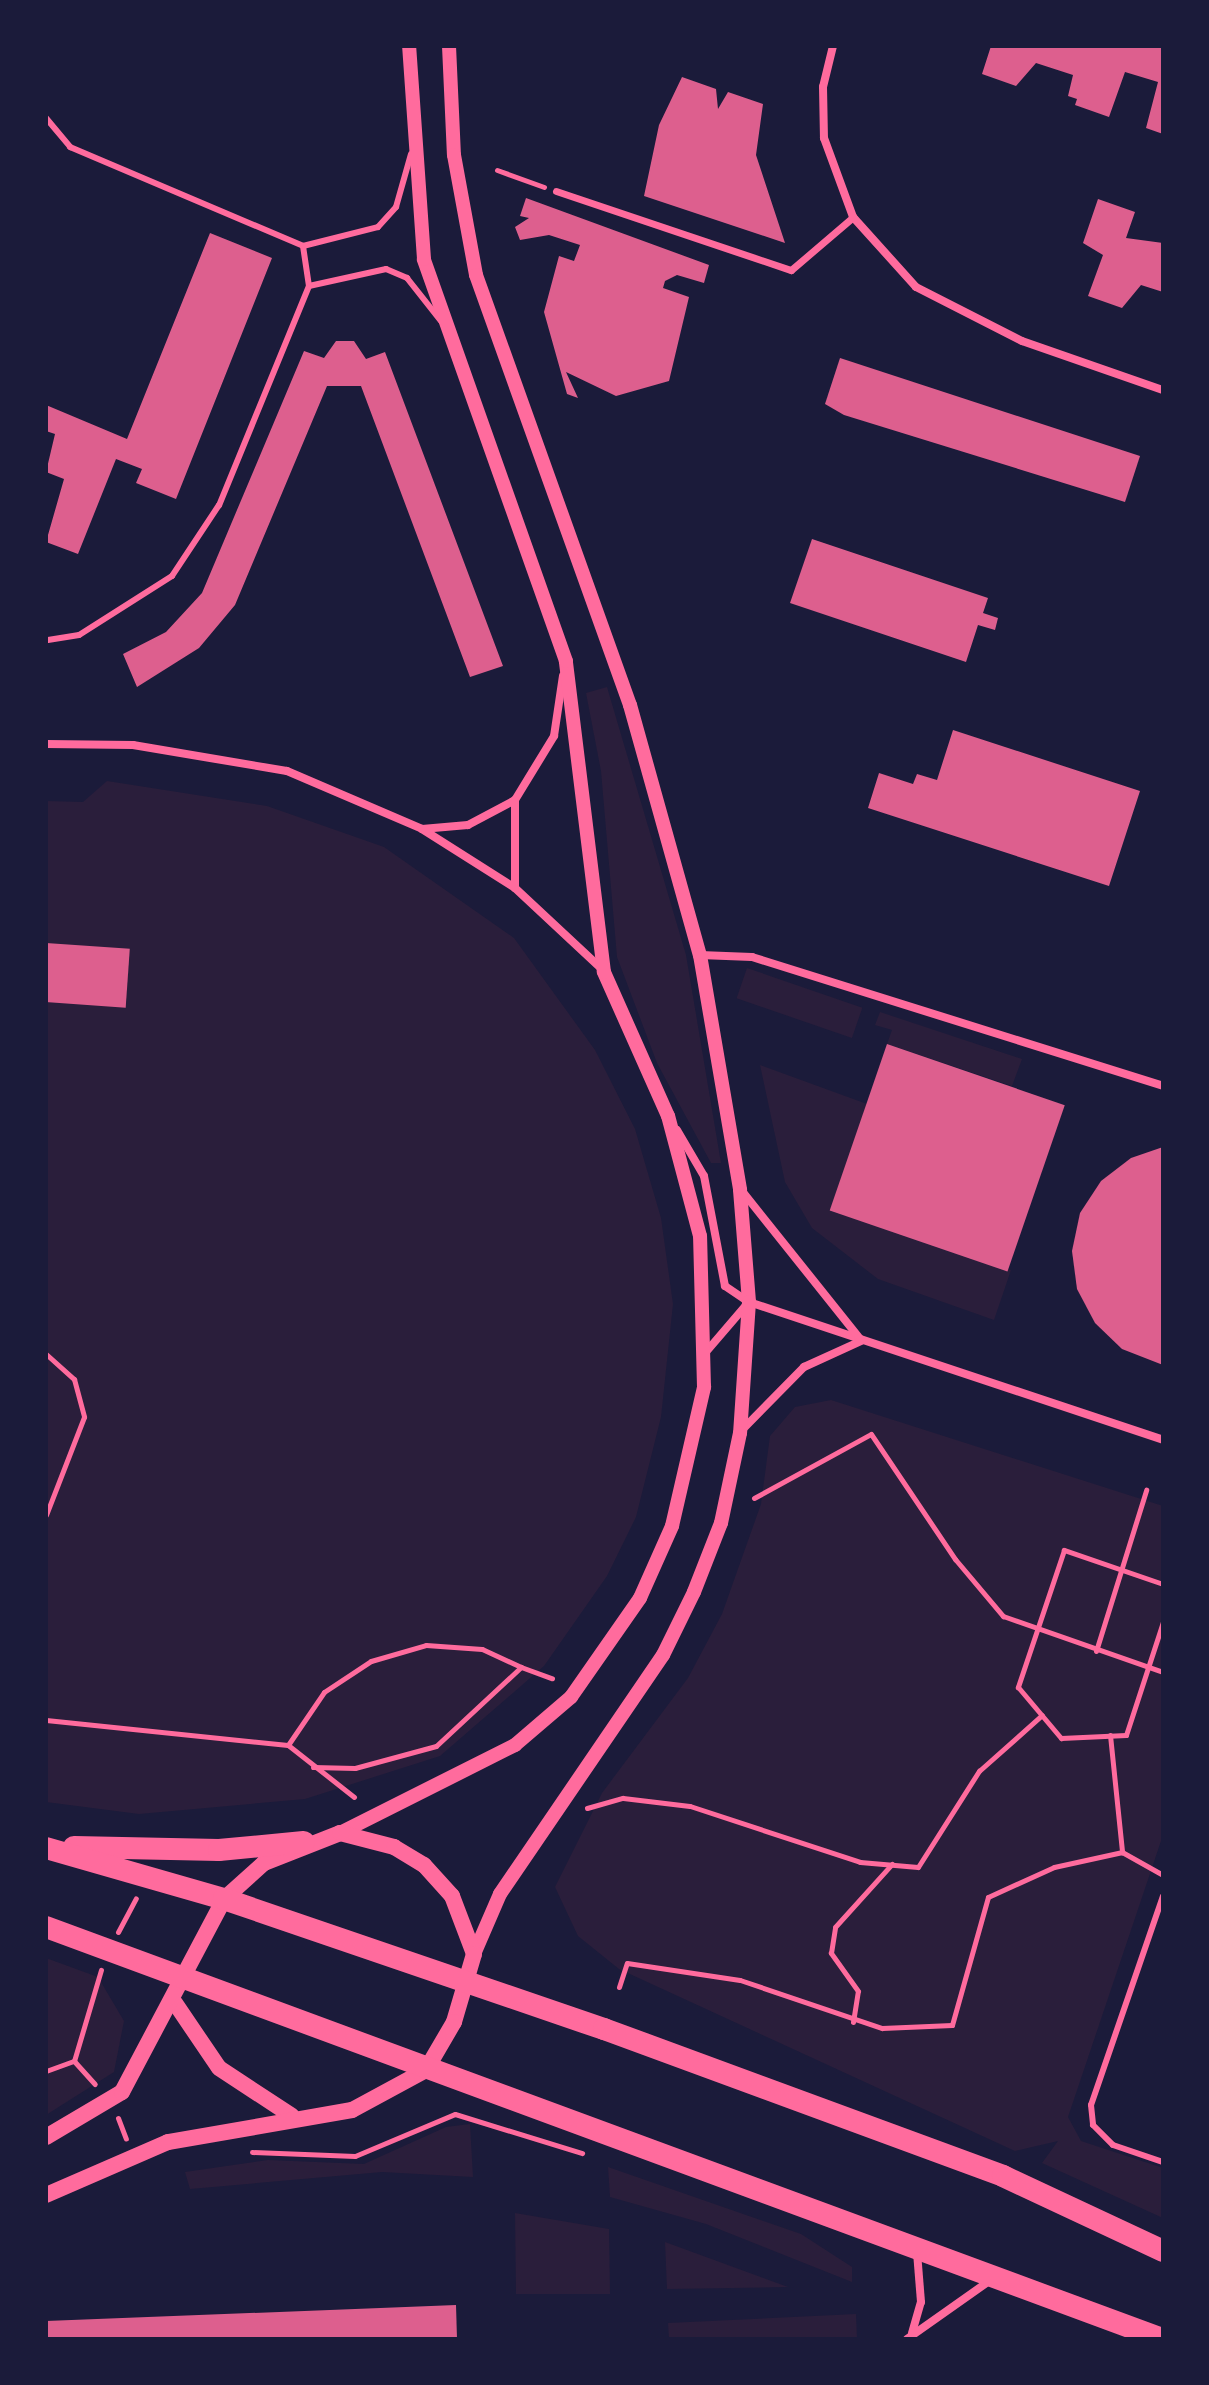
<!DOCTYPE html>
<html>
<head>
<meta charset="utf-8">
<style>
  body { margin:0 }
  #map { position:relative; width:1209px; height:2385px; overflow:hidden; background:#1b1b3a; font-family:Poppins,sans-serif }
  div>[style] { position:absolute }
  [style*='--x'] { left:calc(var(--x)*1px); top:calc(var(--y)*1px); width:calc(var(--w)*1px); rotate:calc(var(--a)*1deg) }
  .green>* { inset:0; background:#2a1e3b; transform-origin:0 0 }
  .building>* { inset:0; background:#dd5f8e; transform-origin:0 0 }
  .path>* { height:5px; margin:-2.5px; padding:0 2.5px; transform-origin:2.5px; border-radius:2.5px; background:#ff6b9d }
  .service>* { height:6px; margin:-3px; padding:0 3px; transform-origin:3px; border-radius:3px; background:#ff6b9d }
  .pedestrian>* { height:7px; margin:-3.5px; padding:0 3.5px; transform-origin:3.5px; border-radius:3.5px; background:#ff6b9d }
  .minor>* { height:8px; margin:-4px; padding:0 4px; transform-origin:4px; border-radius:4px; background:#ff6b9d }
  .tertiary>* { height:14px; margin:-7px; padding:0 7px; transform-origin:7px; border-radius:7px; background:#ff6b9d }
  .secondary>* { height:16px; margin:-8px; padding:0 8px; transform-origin:8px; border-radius:8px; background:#ff6b9d }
  .trunk>* { height:22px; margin:-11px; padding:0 11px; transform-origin:11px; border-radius:11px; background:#ff6b9d }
  span { translate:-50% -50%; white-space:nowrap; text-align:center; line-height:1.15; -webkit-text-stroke:6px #1b1b3a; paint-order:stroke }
  .frame { position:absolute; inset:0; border:48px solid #1b1b3a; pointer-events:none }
</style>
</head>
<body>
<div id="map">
  <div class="green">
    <div style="clip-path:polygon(607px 687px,686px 955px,721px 1163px,711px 1163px,657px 1063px,617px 957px,601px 771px,586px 693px)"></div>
    <div style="clip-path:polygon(107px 781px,267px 806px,384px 847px,514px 938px,595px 1050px,635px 1129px,661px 1218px,673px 1304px,661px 1417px,636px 1517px,607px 1576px,544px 1666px,440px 1756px,305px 1799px,139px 1814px,46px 1802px,46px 801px,83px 802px)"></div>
    <div style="left:747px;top:968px;width:122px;height:32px;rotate:19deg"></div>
    <div style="clip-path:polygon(880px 1012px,1022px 1059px,1012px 1086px,887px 1044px,892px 1030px,875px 1025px)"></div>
    <div style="clip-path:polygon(760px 1065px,867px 1104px,831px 1211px,1011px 1270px,994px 1320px,878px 1279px,812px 1228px,785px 1182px)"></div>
    <div style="clip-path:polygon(831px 1400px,1163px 1506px,1163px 1835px,1068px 2117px,1081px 2141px,1163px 2168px,1163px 2218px,1042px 2163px,1058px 2141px,1015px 2151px,619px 1969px,578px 1936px,555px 1887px,602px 1793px,688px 1678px,722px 1614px,761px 1504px,770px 1436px,795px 1407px)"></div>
    <div style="clip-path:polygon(46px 1958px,98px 1977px,124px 2021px,114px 2072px,46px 2115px)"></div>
    <div style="clip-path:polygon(470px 2124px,473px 2177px,382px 2172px,190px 2189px,185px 2172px,268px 2160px,364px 2164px,446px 2127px)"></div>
    <div style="clip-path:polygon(608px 2167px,801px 2234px,852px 2267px,852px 2282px,706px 2224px,610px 2197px)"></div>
    <div style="clip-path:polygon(515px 2213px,609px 2229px,610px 2294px,516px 2294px)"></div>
    <div style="clip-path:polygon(665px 2242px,788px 2287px,667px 2289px)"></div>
    <div style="clip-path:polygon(856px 2314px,857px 2339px,669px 2339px,668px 2323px)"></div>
  </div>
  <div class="building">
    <div style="clip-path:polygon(991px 46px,1163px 46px,1163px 134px,1146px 128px,1158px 82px,1125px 72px,1109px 117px,1075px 105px,1077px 99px,1068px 96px,1073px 75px,1036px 63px,1016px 86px,982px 74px)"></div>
    <div style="clip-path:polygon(682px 77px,716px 89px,718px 109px,728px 92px,763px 104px,756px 155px,785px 243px,644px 196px,659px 125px)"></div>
    <div style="clip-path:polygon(526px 198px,709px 265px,704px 283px,677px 275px,665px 281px,663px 288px,689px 297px,669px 381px,616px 396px,566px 372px,578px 398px,567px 394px,544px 312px,559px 256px,574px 261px,580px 245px,549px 235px,520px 240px,515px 227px,529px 218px,520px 216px)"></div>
    <div style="clip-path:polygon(1098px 199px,1135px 212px,1126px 238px,1163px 243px,1163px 292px,1141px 285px,1122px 308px,1088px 296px,1103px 255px,1083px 243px)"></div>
    <div style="clip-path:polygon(210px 233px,272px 258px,176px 499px,136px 483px,142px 469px,116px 459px,78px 554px,46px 542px,64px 479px,46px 472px,55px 434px,46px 431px,46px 405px,127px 439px)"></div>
    <div style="clip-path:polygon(336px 341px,354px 341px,366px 359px,385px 352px,503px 666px,470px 677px,361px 386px,327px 386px,235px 605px,199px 648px,137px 687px,123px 654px,166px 632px,202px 593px,304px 351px,324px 358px)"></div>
    <div style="clip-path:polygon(840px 358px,1140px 456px,1125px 502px,844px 415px,825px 404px)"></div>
    <div style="clip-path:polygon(812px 539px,988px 598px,983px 613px,998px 618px,995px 630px,978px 625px,966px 662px,790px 603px)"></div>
    <div style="clip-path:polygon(953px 730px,1140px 791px,1109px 886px,868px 808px,879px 773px,913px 784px,917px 774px,937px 780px)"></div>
    <div style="left:46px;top:943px;width:84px;height:59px;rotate:4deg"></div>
    <div style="left:887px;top:1044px;width:188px;height:176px;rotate:19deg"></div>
    <div style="clip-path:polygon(1163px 1147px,1163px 1365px,1122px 1349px,1095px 1323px,1077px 1289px,1072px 1251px,1080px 1213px,1101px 1181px,1131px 1158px)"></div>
    <div style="clip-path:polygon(456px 2305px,457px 2339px,46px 2339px,46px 2321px)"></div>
  </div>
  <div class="path">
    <div style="--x:497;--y:170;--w:50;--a:19.9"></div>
    <div style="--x:46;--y:1354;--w:38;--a:42"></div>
    <div style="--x:74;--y:1379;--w:39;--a:75"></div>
    <div style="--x:84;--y:1417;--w:105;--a:111.2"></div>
    <div style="--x:754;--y:1498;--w:133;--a:-28.7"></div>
    <div style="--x:871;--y:1434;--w:151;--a:56.1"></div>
    <div style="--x:955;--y:1559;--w:75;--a:49.9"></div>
    <div style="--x:1003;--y:1616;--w:170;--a:19.3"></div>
    <div style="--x:1163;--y:1584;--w:105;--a:-161"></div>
    <div style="--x:1064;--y:1550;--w:145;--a:108.6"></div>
    <div style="--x:1018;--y:1687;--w:67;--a:49.9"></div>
    <div style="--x:1061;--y:1738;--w:65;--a:-2.6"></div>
    <div style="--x:1126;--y:1735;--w:119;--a:-71.9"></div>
    <div style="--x:1096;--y:1651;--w:169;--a:-72.7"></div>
    <div style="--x:521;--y:1667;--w:33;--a:20"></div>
    <div style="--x:46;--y:1720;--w:243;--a:5.9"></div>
    <div style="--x:288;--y:1745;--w:84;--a:38.2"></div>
    <div style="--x:1110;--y:1735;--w:118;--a:84.1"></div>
    <div style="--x:288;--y:1745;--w:64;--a:-55.8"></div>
    <div style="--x:324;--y:1692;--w:56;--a:-33.4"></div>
    <div style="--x:371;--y:1661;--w:57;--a:-16.2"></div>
    <div style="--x:426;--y:1645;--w:56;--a:4.1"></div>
    <div style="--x:482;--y:1649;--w:43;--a:24.8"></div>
    <div style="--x:521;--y:1667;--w:116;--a:137.1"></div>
    <div style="--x:436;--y:1746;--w:84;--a:164.8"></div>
    <div style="--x:355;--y:1768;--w:42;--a:-178.6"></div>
    <div style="--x:587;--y:1808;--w:37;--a:-16"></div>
    <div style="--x:623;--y:1798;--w:67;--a:6.8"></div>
    <div style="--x:690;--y:1806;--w:179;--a:18.2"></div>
    <div style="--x:860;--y:1862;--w:58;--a:4.9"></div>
    <div style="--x:918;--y:1867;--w:114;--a:-57.6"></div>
    <div style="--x:979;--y:1771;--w:84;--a:-41.6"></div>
    <div style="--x:118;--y:1932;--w:38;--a:-62"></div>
    <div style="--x:619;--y:1987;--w:25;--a:-72"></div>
    <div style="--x:627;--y:1963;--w:114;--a:8.6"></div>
    <div style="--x:740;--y:1980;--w:150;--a:18.7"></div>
    <div style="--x:882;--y:2028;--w:70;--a:-2.5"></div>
    <div style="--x:952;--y:2025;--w:133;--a:-74.3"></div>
    <div style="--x:988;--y:1897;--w:72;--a:-24.4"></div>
    <div style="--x:1054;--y:1867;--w:70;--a:-12.4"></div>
    <div style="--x:1122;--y:1852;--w:47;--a:29.3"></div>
    <div style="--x:853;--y:2022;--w:31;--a:-81"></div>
    <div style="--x:858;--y:1991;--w:47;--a:-125.4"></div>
    <div style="--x:831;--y:1953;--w:26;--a:-81"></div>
    <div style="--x:835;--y:1927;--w:85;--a:-47.9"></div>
    <div style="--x:74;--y:2061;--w:31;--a:48"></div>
    <div style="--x:74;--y:2061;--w:95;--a:-73.5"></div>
    <div style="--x:46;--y:2071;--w:30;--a:-20"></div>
    <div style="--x:118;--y:2118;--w:22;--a:69"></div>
    <div style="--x:252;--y:2152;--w:103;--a:2.2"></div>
    <div style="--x:355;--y:2156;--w:108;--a:-22.8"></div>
    <div style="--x:455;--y:2114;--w:133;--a:17.1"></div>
  </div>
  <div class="service">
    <div style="--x:46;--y:118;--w:38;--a:50"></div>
    <div style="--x:70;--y:147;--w:253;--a:23"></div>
    <div style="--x:303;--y:246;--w:40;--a:81.5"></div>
    <div style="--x:309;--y:286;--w:237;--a:112.3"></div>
    <div style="--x:219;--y:505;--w:85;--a:123.5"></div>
    <div style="--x:172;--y:576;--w:110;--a:147.6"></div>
    <div style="--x:79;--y:635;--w:33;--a:171"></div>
    <div style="--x:303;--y:246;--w:77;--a:-14.2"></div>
    <div style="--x:378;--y:227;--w:27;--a:-48"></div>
    <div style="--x:396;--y:207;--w:55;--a:-74.2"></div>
    <div style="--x:309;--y:286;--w:79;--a:-12.4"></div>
    <div style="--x:386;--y:269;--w:23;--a:23"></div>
    <div style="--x:407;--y:278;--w:55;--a:51.7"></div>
    <div style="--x:1163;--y:1896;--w:221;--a:109"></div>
    <div style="--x:1091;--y:2105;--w:20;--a:84"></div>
    <div style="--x:1093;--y:2125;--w:28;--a:45"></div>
    <div style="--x:1113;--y:2145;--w:53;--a:18.8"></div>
  </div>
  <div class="pedestrian">
    <div style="--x:556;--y:191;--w:248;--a:18.6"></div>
    <div style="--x:791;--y:270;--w:82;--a:-40.5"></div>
  </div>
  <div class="minor">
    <div style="--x:833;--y:46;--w:42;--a:103.7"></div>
    <div style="--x:823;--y:87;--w:51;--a:88.9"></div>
    <div style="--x:824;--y:138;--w:84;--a:69.8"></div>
    <div style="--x:853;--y:217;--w:94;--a:48"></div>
    <div style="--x:916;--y:287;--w:119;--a:27"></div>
    <div style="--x:1022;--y:341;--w:149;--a:19.2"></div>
    <div style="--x:46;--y:744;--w:87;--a:0.7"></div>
    <div style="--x:133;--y:745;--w:156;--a:9.6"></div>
    <div style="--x:287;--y:771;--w:147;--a:23.2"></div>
    <div style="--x:422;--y:829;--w:110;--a:32.4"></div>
    <div style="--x:515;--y:888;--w:122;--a:43"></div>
    <div style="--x:422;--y:829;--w:46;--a:-5"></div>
    <div style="--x:468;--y:825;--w:53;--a:-28"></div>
    <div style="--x:515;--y:800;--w:75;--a:-58.6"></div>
    <div style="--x:554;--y:736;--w:61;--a:-81.5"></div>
    <div style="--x:515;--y:888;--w:88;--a:-90"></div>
    <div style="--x:700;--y:955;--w:52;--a:2.2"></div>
    <div style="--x:752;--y:957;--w:431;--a:17.4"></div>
    <div style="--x:677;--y:1130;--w:53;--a:59.6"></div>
    <div style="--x:704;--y:1176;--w:112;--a:79.2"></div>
    <div style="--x:725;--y:1286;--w:29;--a:34"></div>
    <div style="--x:749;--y:1302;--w:436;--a:18.4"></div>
    <div style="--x:742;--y:1191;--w:191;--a:51.4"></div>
    <div style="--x:706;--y:1352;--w:65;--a:-49.4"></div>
    <div style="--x:743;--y:1429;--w:87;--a:-45.5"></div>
    <div style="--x:804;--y:1367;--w:63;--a:-24.5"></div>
    <div style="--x:912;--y:2333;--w:32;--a:-74"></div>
    <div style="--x:921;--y:2302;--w:50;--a:-94.6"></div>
    <div style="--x:907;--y:2339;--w:104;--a:-35.2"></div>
  </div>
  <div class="tertiary">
    <div style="--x:449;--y:46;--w:109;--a:87.4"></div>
    <div style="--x:454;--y:155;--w:122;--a:79.6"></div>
    <div style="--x:476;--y:275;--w:457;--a:70.3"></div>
    <div style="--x:630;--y:705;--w:260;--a:74.4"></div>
    <div style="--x:700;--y:955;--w:238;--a:80.3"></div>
    <div style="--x:740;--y:1190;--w:112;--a:85.4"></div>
    <div style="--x:749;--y:1302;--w:131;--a:93.9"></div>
    <div style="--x:740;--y:1433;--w:92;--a:101.9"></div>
    <div style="--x:721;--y:1523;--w:74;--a:111.4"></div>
    <div style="--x:694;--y:1592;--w:70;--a:116.2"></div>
    <div style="--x:663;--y:1655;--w:289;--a:124.3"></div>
    <div style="--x:500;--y:1894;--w:65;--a:113.4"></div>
    <div style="--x:340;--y:1833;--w:196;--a:-26.7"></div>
    <div style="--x:515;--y:1745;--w:74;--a:-40.6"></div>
    <div style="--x:571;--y:1697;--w:121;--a:-55.1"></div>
    <div style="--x:640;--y:1598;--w:79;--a:-66"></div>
    <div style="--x:672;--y:1526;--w:143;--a:-77"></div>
    <div style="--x:704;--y:1387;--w:151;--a:-91.5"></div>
    <div style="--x:700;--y:1236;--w:124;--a:-104.9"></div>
    <div style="--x:668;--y:1116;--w:158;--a:-114"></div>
    <div style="--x:604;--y:972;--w:313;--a:-97"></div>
    <div style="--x:566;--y:661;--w:426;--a:-109.5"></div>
    <div style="--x:424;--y:259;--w:214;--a:-94"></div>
  </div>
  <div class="secondary">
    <div style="--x:175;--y:2003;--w:78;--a:55.9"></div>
    <div style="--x:219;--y:2068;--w:87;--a:33.3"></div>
    <div style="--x:46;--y:2137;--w:88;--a:-30.6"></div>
    <div style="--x:122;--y:2092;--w:218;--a:-62.1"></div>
    <div style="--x:224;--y:1899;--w:54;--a:-42"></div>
    <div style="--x:264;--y:1863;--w:82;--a:-21.5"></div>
    <div style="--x:340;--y:1833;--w:56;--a:14.5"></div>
    <div style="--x:394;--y:1847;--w:35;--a:31"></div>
    <div style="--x:424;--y:1865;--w:42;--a:47.9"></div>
    <div style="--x:452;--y:1896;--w:62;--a:69.2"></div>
    <div style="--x:474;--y:1954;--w:71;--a:106.4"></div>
    <div style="--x:454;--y:2022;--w:56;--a:120.3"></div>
    <div style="--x:426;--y:2070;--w:84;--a:151.6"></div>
    <div style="--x:352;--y:2110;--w:187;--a:170.1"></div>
    <div style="--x:168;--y:2142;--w:133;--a:156.5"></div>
  </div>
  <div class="trunk">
    <div style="--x:74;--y:1847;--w:145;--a:1.2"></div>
    <div style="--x:219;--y:1850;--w:85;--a:-5.4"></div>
    <div style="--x:46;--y:1848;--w:185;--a:16"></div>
    <div style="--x:224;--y:1899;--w:402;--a:18.9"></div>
    <div style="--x:604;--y:2029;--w:425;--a:20.2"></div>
    <div style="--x:1003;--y:2176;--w:177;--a:25.1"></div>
    <div style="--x:46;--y:1927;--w:1190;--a:20.26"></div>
  </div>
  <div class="frame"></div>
</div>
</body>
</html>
